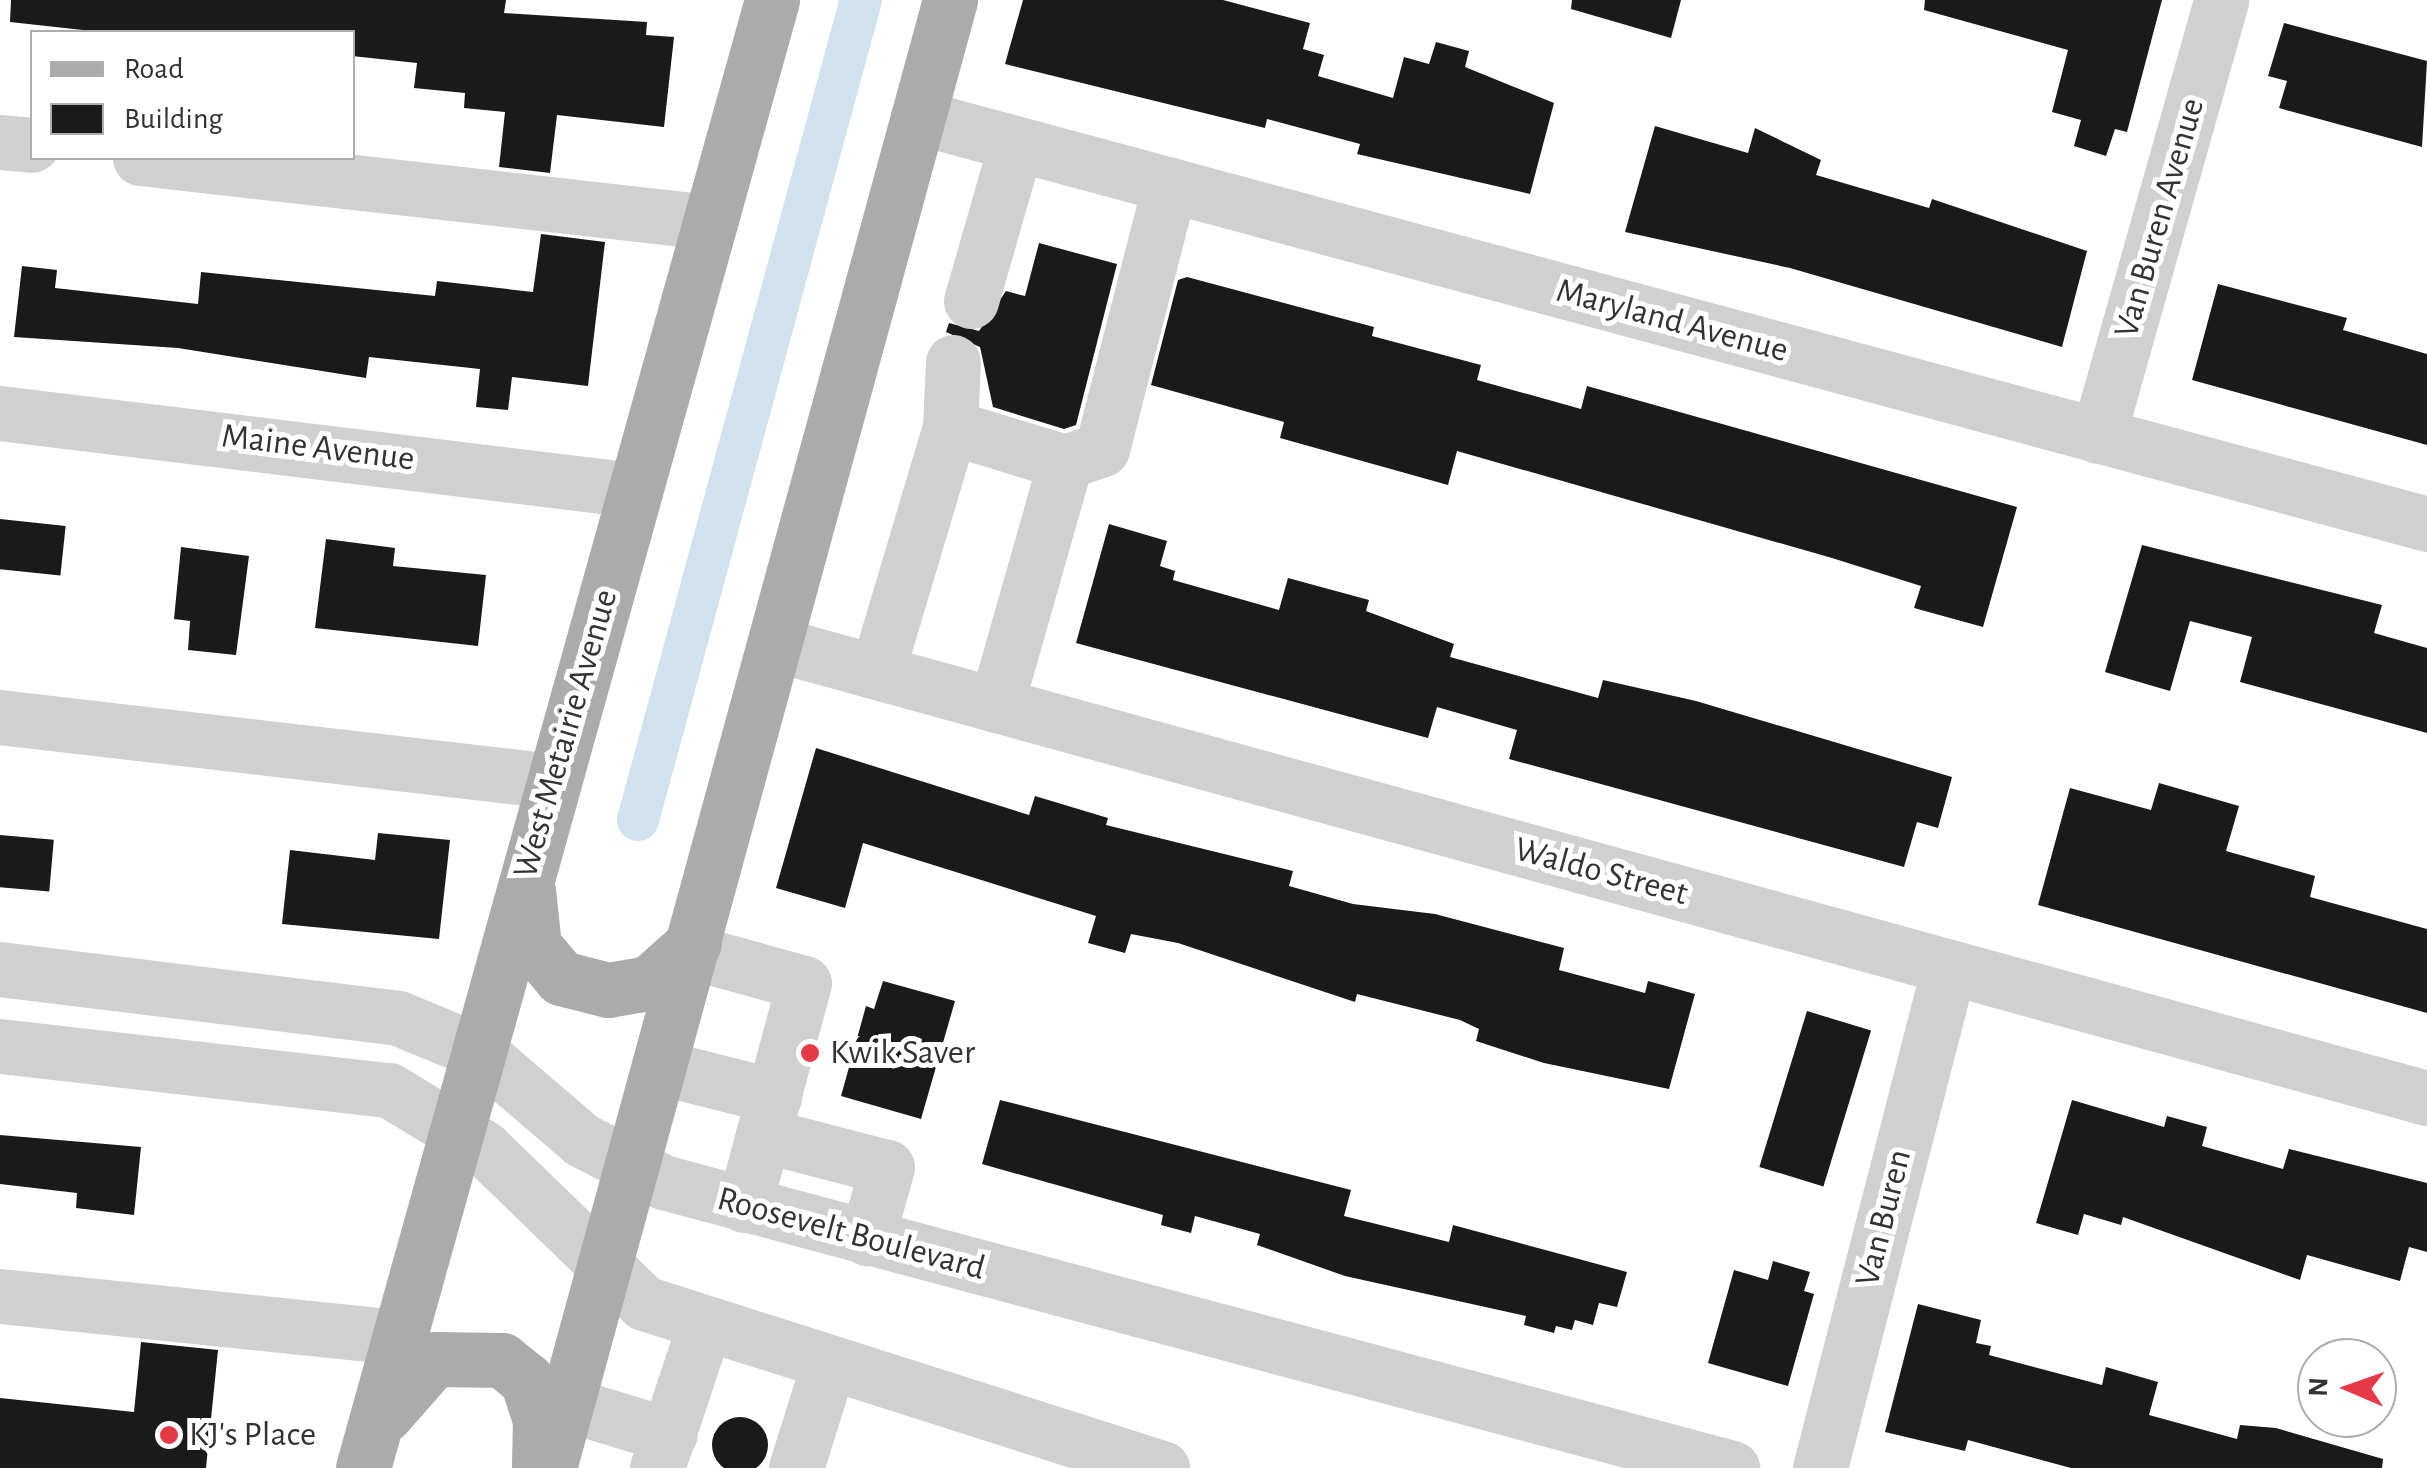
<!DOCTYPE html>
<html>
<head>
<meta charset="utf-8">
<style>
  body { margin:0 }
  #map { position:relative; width:2427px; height:1468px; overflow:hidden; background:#fff; font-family:"Alegreya Sans",sans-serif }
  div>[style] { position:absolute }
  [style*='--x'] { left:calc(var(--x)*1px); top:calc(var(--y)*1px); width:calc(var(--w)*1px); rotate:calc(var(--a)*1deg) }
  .canal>* { height:42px; margin:-21px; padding:0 21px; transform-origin:21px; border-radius:21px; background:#cfe2ee }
  .building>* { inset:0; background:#1a1a1a; transform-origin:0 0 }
  .round { border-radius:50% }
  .minor>* { height:55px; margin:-27.5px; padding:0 27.5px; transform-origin:27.5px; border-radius:27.5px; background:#d0d0d0 }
  .major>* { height:55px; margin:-27.5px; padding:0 27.5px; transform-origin:27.5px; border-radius:27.5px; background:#ababab }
  .dots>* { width:28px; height:28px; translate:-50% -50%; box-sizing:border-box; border:5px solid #fff; border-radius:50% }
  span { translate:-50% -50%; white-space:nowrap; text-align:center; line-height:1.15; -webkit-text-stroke:10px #fff; paint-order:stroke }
  .street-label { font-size:35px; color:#333 }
  .poi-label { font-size:35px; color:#333 }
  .left { translate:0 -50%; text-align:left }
  .legend { position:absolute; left:30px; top:30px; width:325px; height:130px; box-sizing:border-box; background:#fff; border:2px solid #adadad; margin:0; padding:12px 18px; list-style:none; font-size:30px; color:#333 }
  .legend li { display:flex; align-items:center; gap:20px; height:50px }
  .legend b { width:50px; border:2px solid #adadad }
  .north { position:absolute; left:2297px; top:1338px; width:100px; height:100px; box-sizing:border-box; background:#fff; border:2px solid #adadad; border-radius:50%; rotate:272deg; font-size:28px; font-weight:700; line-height:40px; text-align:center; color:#333 }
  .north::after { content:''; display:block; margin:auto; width:35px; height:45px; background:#e63946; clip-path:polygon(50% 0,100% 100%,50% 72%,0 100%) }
</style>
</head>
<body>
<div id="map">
  <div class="canal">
    <div style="--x:638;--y:820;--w:850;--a:-74.79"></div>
  </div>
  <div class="building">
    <div style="clip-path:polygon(11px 0,506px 0,504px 13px,647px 22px,646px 35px,674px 37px,664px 127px,557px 115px,550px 173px,499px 167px,505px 112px,464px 108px,465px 93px,414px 88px,417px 63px,352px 56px,352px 32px,101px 32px,10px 22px)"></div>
    <div style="clip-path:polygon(1023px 0,1223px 0,1310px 23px,1303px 49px,1324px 55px,1318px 76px,1393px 98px,1404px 57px,1429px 64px,1436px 42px,1469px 51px,1465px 67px,1554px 103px,1530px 194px,1357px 154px,1360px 144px,1267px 119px,1265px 128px,1005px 64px)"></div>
    <div style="clip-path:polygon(1572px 0,1681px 0,1671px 38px,1571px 9px)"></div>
    <div style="clip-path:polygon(1925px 0,2162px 0,2127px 132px,2115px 129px,2106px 156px,2074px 146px,2081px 120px,2052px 112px,2068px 50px,1924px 10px)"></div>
    <div style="clip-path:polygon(2284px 23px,2427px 61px,2422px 147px,2279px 108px,2287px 81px,2268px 76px)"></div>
    <div style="clip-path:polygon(1655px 126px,1748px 153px,1755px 128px,1821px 160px,1816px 175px,1929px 208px,1932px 199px,2087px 251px,2062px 347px,1790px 268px,1625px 232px)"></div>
    <div style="clip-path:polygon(541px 234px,605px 242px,588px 386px,512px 377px,508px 410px,476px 407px,480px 369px,369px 357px,366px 378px,178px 348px,14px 337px,22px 266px,57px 270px,55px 288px,198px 304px,201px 272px,435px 296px,437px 281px,533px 292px)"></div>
    <div style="clip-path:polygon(1039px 243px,1117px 264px,1076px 425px,1064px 429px,993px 407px,980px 347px,946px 332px,949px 323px,979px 331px,1006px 291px,1025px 296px)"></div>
    <div style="clip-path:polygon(1187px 277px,1374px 327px,1372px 336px,1481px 365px,1477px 380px,1581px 409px,1587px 386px,2017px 507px,1983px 627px,1914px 608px,1921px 586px,1832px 558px,1457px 451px,1448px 485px,1280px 438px,1284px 422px,1151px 385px,1178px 280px)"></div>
    <div style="clip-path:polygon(2218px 284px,2347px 318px,2343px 330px,2427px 354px,2427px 445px,2192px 380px)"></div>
    <div style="left:0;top:519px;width:66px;height:50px;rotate:6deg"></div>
    <div style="clip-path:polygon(1109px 524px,1167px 541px,1160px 566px,1175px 571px,1173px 580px,1279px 610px,1288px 578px,1369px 600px,1366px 611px,1454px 644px,1450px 657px,1598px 698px,1603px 680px,1696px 701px,1952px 777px,1938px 828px,1917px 822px,1904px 867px,1509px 759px,1517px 730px,1437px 707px,1428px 738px,1076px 643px)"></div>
    <div style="clip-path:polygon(326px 539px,395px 548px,393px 566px,486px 575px,478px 646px,315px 628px)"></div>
    <div style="clip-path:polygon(2142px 545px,2382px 605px,2374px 633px,2427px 648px,2427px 733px,2240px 682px,2252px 637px,2190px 621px,2170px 691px,2105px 672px)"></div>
    <div style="clip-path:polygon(181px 547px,249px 556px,236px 655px,188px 650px,190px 621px,174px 619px)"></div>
    <div style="clip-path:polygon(816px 748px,1029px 815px,1035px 796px,1108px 818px,1106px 825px,1293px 871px,1289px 886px,1353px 904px,1435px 914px,1564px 948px,1559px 970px,1645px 993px,1648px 981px,1695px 994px,1669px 1089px,1544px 1063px,1476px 1041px,1479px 1029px,1460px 1020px,1357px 994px,1355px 1002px,1178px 943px,1131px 934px,1125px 953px,1088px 943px,1096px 916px,863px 843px,845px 908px,776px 888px)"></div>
    <div style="clip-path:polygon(2159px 783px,2239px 806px,2226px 851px,2315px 876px,2310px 897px,2427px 929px,2427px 1013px,2038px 905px,2070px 788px,2151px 810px)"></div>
    <div style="clip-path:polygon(378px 833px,450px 840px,439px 939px,282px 924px,290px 850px,375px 860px)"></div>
    <div style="left:0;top:835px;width:54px;height:52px;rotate:5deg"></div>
    <div style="clip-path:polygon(883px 981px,955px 1001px,921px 1119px,841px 1096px,866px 1006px,874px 1009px)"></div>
    <div style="left:1807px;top:1011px;width:67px;height:163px;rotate:17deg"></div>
    <div style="clip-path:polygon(1000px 1100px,1351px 1190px,1344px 1216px,1449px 1242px,1453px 1225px,1627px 1272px,1617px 1307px,1599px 1303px,1593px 1325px,1575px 1320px,1572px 1330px,1556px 1326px,1554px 1333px,1524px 1325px,1526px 1316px,1345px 1276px,1257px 1245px,1260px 1234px,1195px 1216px,1191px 1233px,1161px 1225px,1163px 1215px,982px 1164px)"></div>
    <div style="clip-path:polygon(2072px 1100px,2164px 1127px,2167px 1116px,2207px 1127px,2202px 1146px,2283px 1169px,2289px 1149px,2427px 1183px,2427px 1252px,2409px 1247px,2400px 1281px,2307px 1255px,2300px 1280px,2123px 1217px,2121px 1225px,2084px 1214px,2078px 1235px,2036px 1223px)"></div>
    <div style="clip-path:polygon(0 1135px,141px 1147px,134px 1215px,76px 1208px,77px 1193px,0 1184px)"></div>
    <div style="clip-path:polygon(1773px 1261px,1810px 1272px,1804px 1291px,1814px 1294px,1788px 1386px,1708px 1363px,1734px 1270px,1768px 1280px)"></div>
    <div style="clip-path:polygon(1918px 1304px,1981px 1320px,1976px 1343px,1991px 1346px,1989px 1355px,2102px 1385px,2106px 1367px,2158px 1382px,2149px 1415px,2237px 1439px,2240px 1425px,2276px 1428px,2383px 1459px,2382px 1468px,2071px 1468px,1968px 1440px,1965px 1451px,1885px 1432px)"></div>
    <div style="clip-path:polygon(141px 1342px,218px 1350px,206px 1468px,0 1468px,0 1398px,134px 1412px)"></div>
    <div class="round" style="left:712px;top:1417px;width:56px;height:56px"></div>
  </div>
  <div class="minor">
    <div style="--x:918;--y:117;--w:1563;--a:15.09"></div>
    <div style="--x:0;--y:142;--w:32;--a:5"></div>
    <div style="--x:140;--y:158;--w:574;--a:6.41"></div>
    <div style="--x:971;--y:301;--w:163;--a:-74"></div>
    <div style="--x:0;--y:413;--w:639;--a:6.92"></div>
    <div style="--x:950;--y:427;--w:120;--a:16.9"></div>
    <div style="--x:1065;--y:462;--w:39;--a:-19"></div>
    <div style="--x:1102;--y:449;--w:273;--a:-75.6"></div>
    <div style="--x:2098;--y:436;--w:453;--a:-74.2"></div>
    <div style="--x:775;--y:644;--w:1713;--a:15.37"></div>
    <div style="--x:877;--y:672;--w:256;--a:-73.4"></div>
    <div style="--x:950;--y:427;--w:65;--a:-87.4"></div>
    <div style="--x:996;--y:705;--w:253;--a:-74.1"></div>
    <div style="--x:0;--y:717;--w:557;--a:6.6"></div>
    <div style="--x:692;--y:952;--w:116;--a:15.5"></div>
    <div style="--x:804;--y:983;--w:230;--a:105.1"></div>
    <div style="--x:0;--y:969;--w:401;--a:7"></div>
    <div style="--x:398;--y:1018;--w:87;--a:22.4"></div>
    <div style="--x:478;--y:1051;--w:137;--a:40.6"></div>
    <div style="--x:582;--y:1140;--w:91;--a:27.4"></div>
    <div style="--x:663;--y:1182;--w:1107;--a:14.98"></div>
    <div style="--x:0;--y:1046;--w:391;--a:6.5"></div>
    <div style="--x:389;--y:1090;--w:111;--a:31.4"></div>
    <div style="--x:484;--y:1148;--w:223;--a:44.1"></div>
    <div style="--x:644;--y:1303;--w:544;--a:17.67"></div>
    <div style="--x:659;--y:1067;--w:119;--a:14.2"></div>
    <div style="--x:763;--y:1135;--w:128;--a:14.5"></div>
    <div style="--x:887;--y:1167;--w:74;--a:105.7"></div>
    <div style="--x:0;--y:1296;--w:401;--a:5.9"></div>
    <div style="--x:567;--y:1404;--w:107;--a:16.9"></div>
    <div style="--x:657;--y:1468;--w:149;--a:-71.6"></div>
    <div style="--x:796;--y:1468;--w:107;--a:-72.6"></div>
    <div style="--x:1820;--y:1468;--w:517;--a:-75.56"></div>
  </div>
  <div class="major">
    <div style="--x:528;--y:890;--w:56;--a:83.9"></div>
    <div style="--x:534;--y:946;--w:42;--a:49.8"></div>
    <div style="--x:561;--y:978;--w:49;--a:14.3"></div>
    <div style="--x:608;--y:990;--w:42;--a:-9.7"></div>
    <div style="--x:649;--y:983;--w:60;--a:-41.6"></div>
    <div style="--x:385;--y:1415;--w:74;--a:-48.8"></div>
    <div style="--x:434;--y:1359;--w:68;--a:0.8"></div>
    <div style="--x:502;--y:1360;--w:32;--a:39"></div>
    <div style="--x:527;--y:1380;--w:42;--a:72"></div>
    <div style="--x:540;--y:1420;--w:45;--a:91.3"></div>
    <div style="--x:363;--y:1468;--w:1524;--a:-74.43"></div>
    <div style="--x:549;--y:1468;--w:1522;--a:-74.72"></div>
  </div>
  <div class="dots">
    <div style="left:810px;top:1053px;background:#e63946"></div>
    <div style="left:169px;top:1435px;background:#e63946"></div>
  </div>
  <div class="street-label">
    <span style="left:2160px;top:218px;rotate:-74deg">Van Buren Avenue</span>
    <span style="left:1672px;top:321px;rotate:15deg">Maryland Avenue</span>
    <span style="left:318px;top:448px;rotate:7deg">Maine Avenue</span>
    <span style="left:566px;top:734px;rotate:-74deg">West Metairie Avenue</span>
    <span style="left:1601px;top:872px;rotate:15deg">Waldo Street</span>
    <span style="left:1884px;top:1218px;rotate:-76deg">Van Buren</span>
    <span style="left:851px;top:1234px;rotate:15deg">Roosevelt Boulevard</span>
  </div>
  <div class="poi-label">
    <span class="left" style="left:830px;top:1053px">Kwik Saver</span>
    <span class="left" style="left:189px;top:1435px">KJ's Place</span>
  </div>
  <ul class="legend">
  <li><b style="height:12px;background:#ababab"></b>Road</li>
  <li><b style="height:28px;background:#1a1a1a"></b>Building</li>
  </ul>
  <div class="north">N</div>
</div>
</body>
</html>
